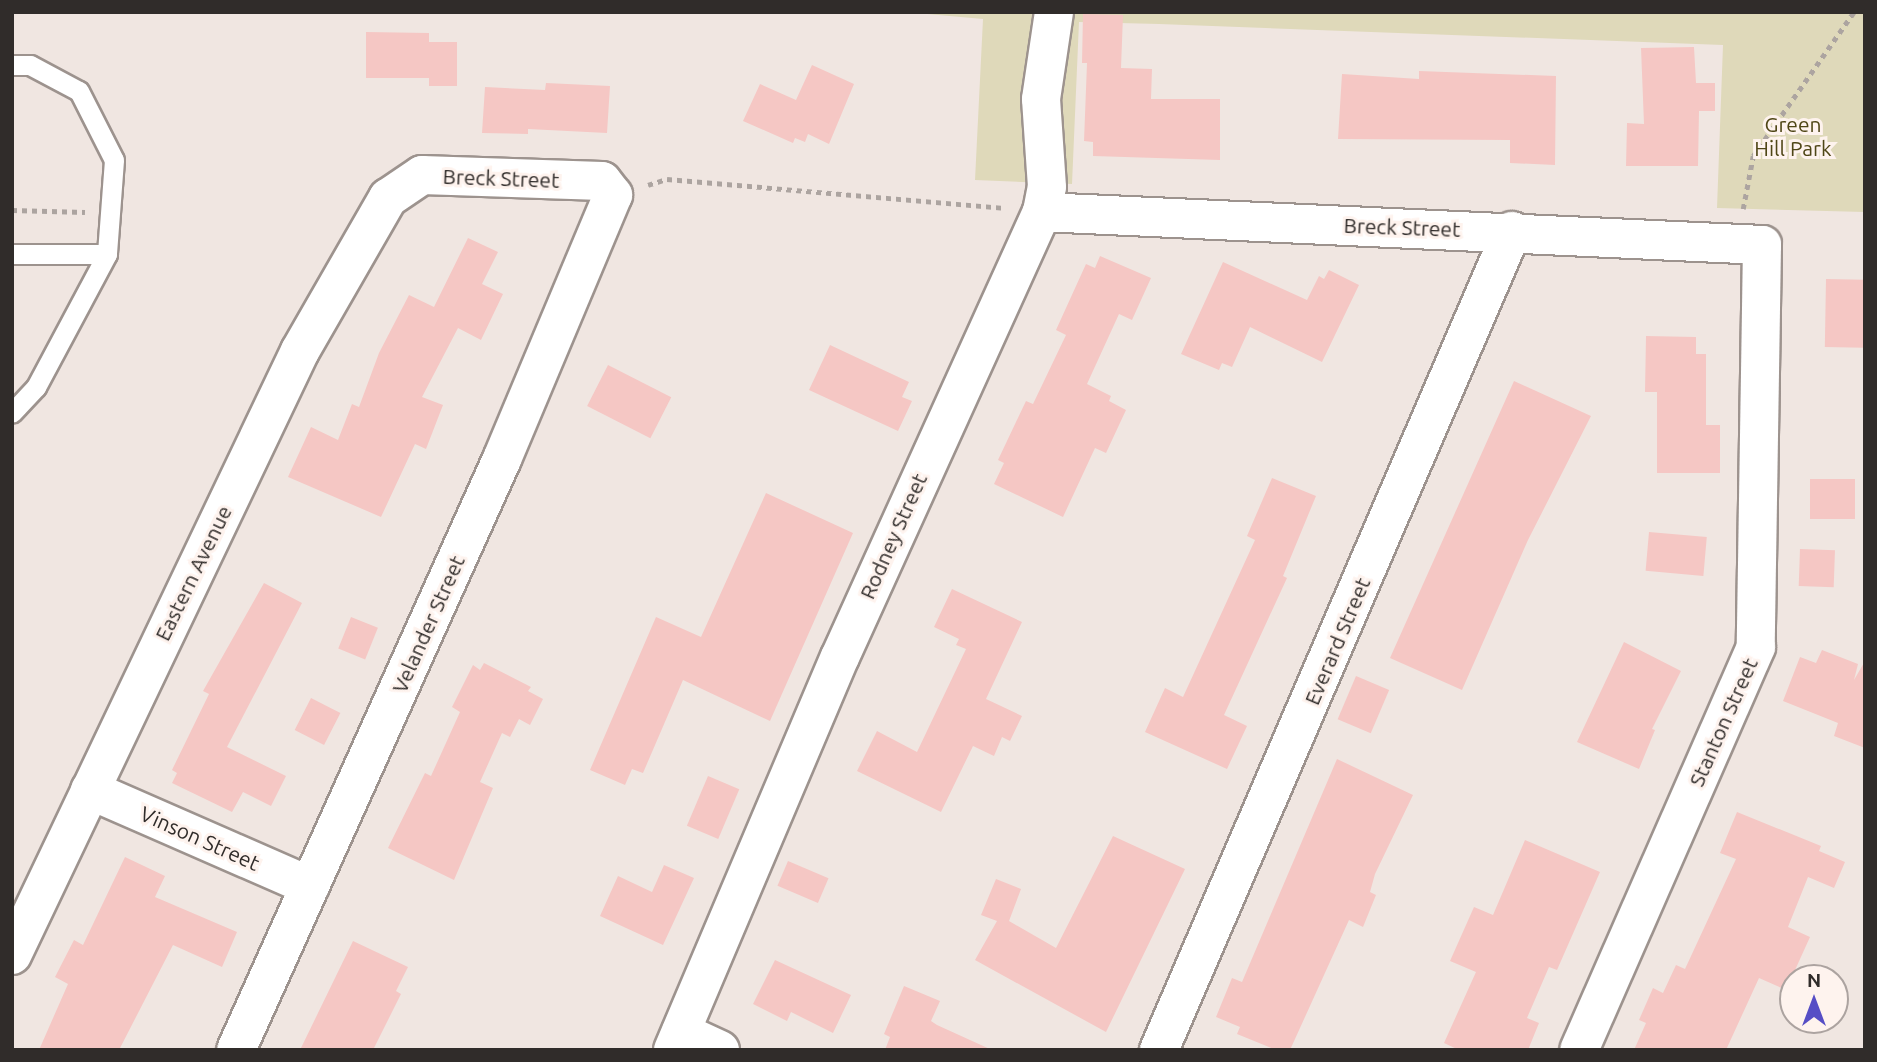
<!DOCTYPE html>
<html>
<head>
<meta charset="utf-8">
<style>
  body { margin:0 }
  #map { position:relative; width:1877px; height:1062px; overflow:hidden; background:#f0e6e1; font-family:Ubuntu,sans-serif }
  div>[style] { position:absolute }
  [style*='--x'] { left:calc(var(--x)*1px); top:calc(var(--y)*1px); width:calc(var(--w)*1px); rotate:calc(var(--a)*1deg) }
  .green>* { inset:0; background:#dfd9ba }
  .building>* { inset:0; background:#f5c7c4; transform-origin:0 0 }
  .path>* { height:4.5px; margin-top:-2.25px; transform-origin:0; background:repeating-linear-gradient(90deg,#aca4a0 0 5px,transparent 0 10px) }
  .roads { filter:drop-shadow(2px 0 #9d938e) drop-shadow(-2px 0 #9d938e) drop-shadow(0 2px #9d938e) drop-shadow(0 -2px #9d938e) }
  .service>* { height:19px; margin:-9.5px; padding:0 9.5px; transform-origin:9.5px; border-radius:9.5px; background:#fff }
  .minor>* { height:38px; margin:-19px; padding:0 19px; transform-origin:19px; border-radius:19px; background:#fff }
  span { translate:-50% -50%; white-space:nowrap; text-align:center; line-height:1.15; -webkit-text-stroke:6px #fef3ee; paint-order:stroke }
  .park-label { font-size:21px; color:#4f4616 }
  .street-label { font-size:21px; color:#302c2a }
  .frame { position:absolute; inset:0; border:14px solid #302c2a; pointer-events:none }
  .north { position:absolute; left:1779px; top:964px; width:70px; height:70px; box-sizing:border-box; background:#fef3ee; border:2px solid #aca3a0; border-radius:50%; rotate:0deg; font-size:19px; font-weight:700; line-height:28px; text-align:center; color:#302c2a }
  .north::after { content:''; display:block; margin:auto; width:24px; height:32px; background:#564ec5; clip-path:polygon(50% 0,100% 100%,50% 72%,0 100%) }
</style>
</head>
<body>
<div id="map">
  <div class="green">
    <div style="clip-path:polygon(905px 12px,1865px 12px,1865px 212px,1717px 208px,1723px 45px,1159px 24px,1079px 22px,1072px 184px,975px 180px,983px 19px)"></div>
  </div>
  <div class="building">
    <div style="clip-path:polygon(1083px 14px,1123px 15px,1121px 68px,1152px 69px,1151px 99px,1220px 99px,1220px 160px,1093px 156px,1093px 142px,1084px 141px,1087px 63px,1082px 63px)"></div>
    <div style="clip-path:polygon(366px 32px,429px 33px,429px 42px,457px 42px,457px 86px,429px 86px,429px 78px,366px 78px)"></div>
    <div style="clip-path:polygon(1694px 47px,1696px 83px,1715px 83px,1715px 111px,1699px 111px,1698px 166px,1626px 166px,1627px 123px,1644px 124px,1641px 48px)"></div>
    <div style="clip-path:polygon(812px 65px,854px 84px,829px 144px,808px 134px,805px 142px,795px 138px,793px 143px,743px 121px,760px 84px,796px 100px)"></div>
    <div style="clip-path:polygon(1419px 71px,1556px 76px,1555px 165px,1510px 163px,1510px 140px,1338px 139px,1342px 74px,1419px 79px)"></div>
    <div style="clip-path:polygon(546px 83px,610px 86px,607px 133px,528px 129px,528px 134px,482px 133px,485px 87px,545px 90px)"></div>
    <div style="clip-path:polygon(468px 238px,498px 252px,482px 284px,503px 294px,481px 340px,458px 328px,422px 397px,443px 405px,426px 449px,415px 444px,381px 517px,288px 477px,311px 427px,338px 440px,352px 404px,359px 407px,379px 353px,409px 295px,434px 307px)"></div>
    <div style="clip-path:polygon(1100px 256px,1151px 278px,1132px 320px,1119px 314px,1087px 384px,1111px 396px,1109px 401px,1126px 410px,1106px 453px,1095px 448px,1063px 517px,994px 484px,1004px 463px,998px 460px,1026px 401px,1033px 404px,1066px 335px,1056px 330px,1086px 264px,1095px 268px)"></div>
    <div style="clip-path:polygon(1223px 262px,1307px 300px,1319px 276px,1324px 279px,1329px 270px,1359px 285px,1322px 362px,1250px 327px,1232px 367px,1222px 363px,1219px 370px,1181px 354px)"></div>
    <div style="left:1826px;top:279px;width:39px;height:68px;rotate:1deg"></div>
    <div style="clip-path:polygon(1646px 336px,1696px 337px,1696px 354px,1706px 354px,1706px 425px,1720px 425px,1720px 473px,1657px 473px,1657px 392px,1645px 392px)"></div>
    <div style="clip-path:polygon(830px 345px,909px 382px,902px 397px,912px 401px,898px 431px,809px 390px)"></div>
    <div style="left:608px;top:365px;width:71px;height:46px;rotate:27deg"></div>
    <div style="clip-path:polygon(1514px 381px,1591px 416px,1528px 540px,1462px 690px,1390px 658px)"></div>
    <div style="clip-path:polygon(1272px 478px,1316px 496px,1283px 576px,1287px 578px,1224px 715px,1247px 726px,1227px 769px,1145px 732px,1165px 688px,1183px 697px,1255px 540px,1247px 536px)"></div>
    <div style="left:1810px;top:479px;width:45px;height:40px"></div>
    <div style="clip-path:polygon(766px 493px,853px 533px,770px 721px,683px 680px,643px 773px,632px 769px,625px 785px,590px 770px,656px 617px,701px 637px)"></div>
    <div style="left:1649px;top:532px;width:58px;height:39px;rotate:5deg"></div>
    <div style="left:1800px;top:549px;width:35px;height:37px;rotate:2deg"></div>
    <div style="clip-path:polygon(264px 583px,302px 603px,227px 747px,286px 776px,271px 806px,243px 792px,232px 812px,172px 783px,177px 773px,172px 770px,209px 694px,203px 691px)"></div>
    <div style="clip-path:polygon(952px 589px,1022px 622px,986px 699px,1022px 716px,1010px 741px,1002px 737px,994px 756px,973px 746px,941px 812px,857px 771px,877px 731px,917px 752px,966px 649px,956px 645px,959px 639px,934px 627px)"></div>
    <div style="left:351px;top:617px;width:29px;height:34px;rotate:22deg"></div>
    <div style="clip-path:polygon(1624px 642px,1681px 671px,1652px 729px,1655px 730px,1639px 769px,1577px 742px)"></div>
    <div style="clip-path:polygon(1822px 650px,1858px 664px,1854px 680px,1865px 661px,1865px 748px,1834px 736px,1838px 723px,1783px 701px,1800px 657px,1816px 663px)"></div>
    <div style="clip-path:polygon(484px 663px,531px 687px,528px 691px,543px 699px,530px 725px,519px 719px,510px 737px,502px 733px,480px 782px,493px 788px,454px 880px,388px 848px,425px 773px,431px 776px,460px 712px,452px 707px,473px 665px,480px 670px)"></div>
    <div style="left:1356px;top:676px;width:36px;height:47px;rotate:23deg"></div>
    <div style="left:311px;top:698px;width:33px;height:36px;rotate:27deg"></div>
    <div style="clip-path:polygon(1337px 759px,1413px 795px,1375px 874px,1370px 892px,1376px 895px,1363px 927px,1349px 920px,1290px 1050px,1276px 1050px,1237px 1034px,1240px 1027px,1216px 1017px,1232px 978px,1242px 982px)"></div>
    <div style="left:708px;top:776px;width:34px;height:54px;rotate:23deg"></div>
    <div style="clip-path:polygon(1737px 812px,1821px 846px,1819px 851px,1845px 862px,1834px 888px,1808px 877px,1788px 927px,1810px 937px,1786px 990px,1759px 978px,1726px 1050px,1634px 1050px,1646px 1023px,1639px 1020px,1653px 988px,1663px 993px,1676px 965px,1685px 969px,1736px 859px,1720px 853px)"></div>
    <div style="clip-path:polygon(1113px 836px,1185px 869px,1106px 1032px,975px 960px,997px 921px,981px 915px,996px 879px,1021px 889px,1009px 921px,1056px 948px)"></div>
    <div style="clip-path:polygon(1525px 840px,1600px 872px,1557px 970px,1549px 967px,1527px 1018px,1539px 1023px,1528px 1050px,1459px 1050px,1444px 1043px,1476px 972px,1450px 961px,1474px 907px,1493px 915px)"></div>
    <div style="clip-path:polygon(125px 857px,165px 876px,155px 897px,237px 932px,222px 967px,173px 945px,119px 1050px,39px 1050px,68px 984px,55px 977px,74px 940px,83px 945px)"></div>
    <div style="left:788px;top:861px;width:44px;height:27px;rotate:23deg"></div>
    <div style="clip-path:polygon(664px 865px,694px 878px,663px 945px,600px 916px,618px 876px,652px 892px)"></div>
    <div style="clip-path:polygon(353px 941px,408px 967px,396px 991px,401px 994px,373px 1050px,300px 1050px)"></div>
    <div style="clip-path:polygon(775px 960px,851px 995px,833px 1033px,791px 1012px,787px 1021px,753px 1004px)"></div>
    <div style="clip-path:polygon(904px 986px,940px 1001px,931px 1021px,937px 1025px,992px 1050px,885px 1050px,890px 1037px,884px 1034px)"></div>
  </div>
  <div class="path">
    <div style="--x:648;--y:185;--w:20;--a:-18"></div>
    <div style="--x:667;--y:179;--w:338;--a:4.9"></div>
    <div style="--x:1743;--y:209;--w:54;--a:-79.3"></div>
    <div style="--x:1753;--y:156;--w:176;--a:-55"></div>
    <div style="--x:12;--y:210;--w:73;--a:1.6"></div>
  </div>
  <div class="roads">
    <div class="service">
      <div style="--x:12;--y:65;--w:18;--a:0"></div>
      <div style="--x:30;--y:65;--w:55;--a:28"></div>
      <div style="--x:79;--y:91;--w:77;--a:63.1"></div>
      <div style="--x:114;--y:160;--w:94;--a:94.3"></div>
      <div style="--x:107;--y:254;--w:151;--a:118.1"></div>
      <div style="--x:36;--y:387;--w:35;--a:133"></div>
      <div style="--x:12;--y:254;--w:95;--a:0"></div>
    </div>
    <div class="minor">
      <div style="--x:1042;--y:212;--w:721;--a:2.62"></div>
      <div style="--x:1762;--y:245;--w:402;--a:90.9"></div>
      <div style="--x:1756;--y:647;--w:440;--a:113.7"></div>
      <div style="--x:90;--y:790;--w:240;--a:23.6"></div>
      <div style="--x:12;--y:955;--w:669;--a:-64.51"></div>
      <div style="--x:300;--y:351;--w:177;--a:-60.1"></div>
      <div style="--x:388;--y:198;--w:41;--a:-34.1"></div>
      <div style="--x:422;--y:175;--w:180;--a:1.9"></div>
      <div style="--x:602;--y:181;--w:18;--a:52"></div>
      <div style="--x:613;--y:195;--w:286;--a:112.8"></div>
      <div style="--x:502;--y:459;--w:648;--a:114.23"></div>
      <div style="--x:681;--y:1032;--w:43;--a:24.8"></div>
      <div style="--x:673;--y:1050;--w:427;--a:-67"></div>
      <div style="--x:840;--y:657;--w:489;--a:-65.6"></div>
      <div style="--x:1042;--y:212;--w:25;--a:-79"></div>
      <div style="--x:1047;--y:187;--w:88;--a:-93.9"></div>
      <div style="--x:1041;--y:99;--w:88;--a:-81.5"></div>
      <div style="--x:1159;--y:1050;--w:892;--a:-66.68"></div>
    </div>
  </div>
  <div class="park-label">
    <span style="left:1793px;top:136px">Green<br>Hill Park</span>
  </div>
  <div class="street-label">
    <span style="left:501px;top:178px;rotate:2deg">Breck Street</span>
    <span style="left:1402px;top:227px;rotate:2deg">Breck Street</span>
    <span style="left:893px;top:536px;rotate:-66deg">Rodney Street</span>
    <span style="left:193px;top:573px;rotate:-64deg">Eastern Avenue</span>
    <span style="left:428px;top:624px;rotate:-66deg">Velander Street</span>
    <span style="left:1337px;top:641px;rotate:-67deg">Everard Street</span>
    <span style="left:1723px;top:722px;rotate:-66deg">Stanton Street</span>
    <span style="left:200px;top:838px;rotate:24deg">Vinson Street</span>
  </div>
  <div class="frame"></div>
  <div class="north">N</div>
</div>
</body>
</html>
